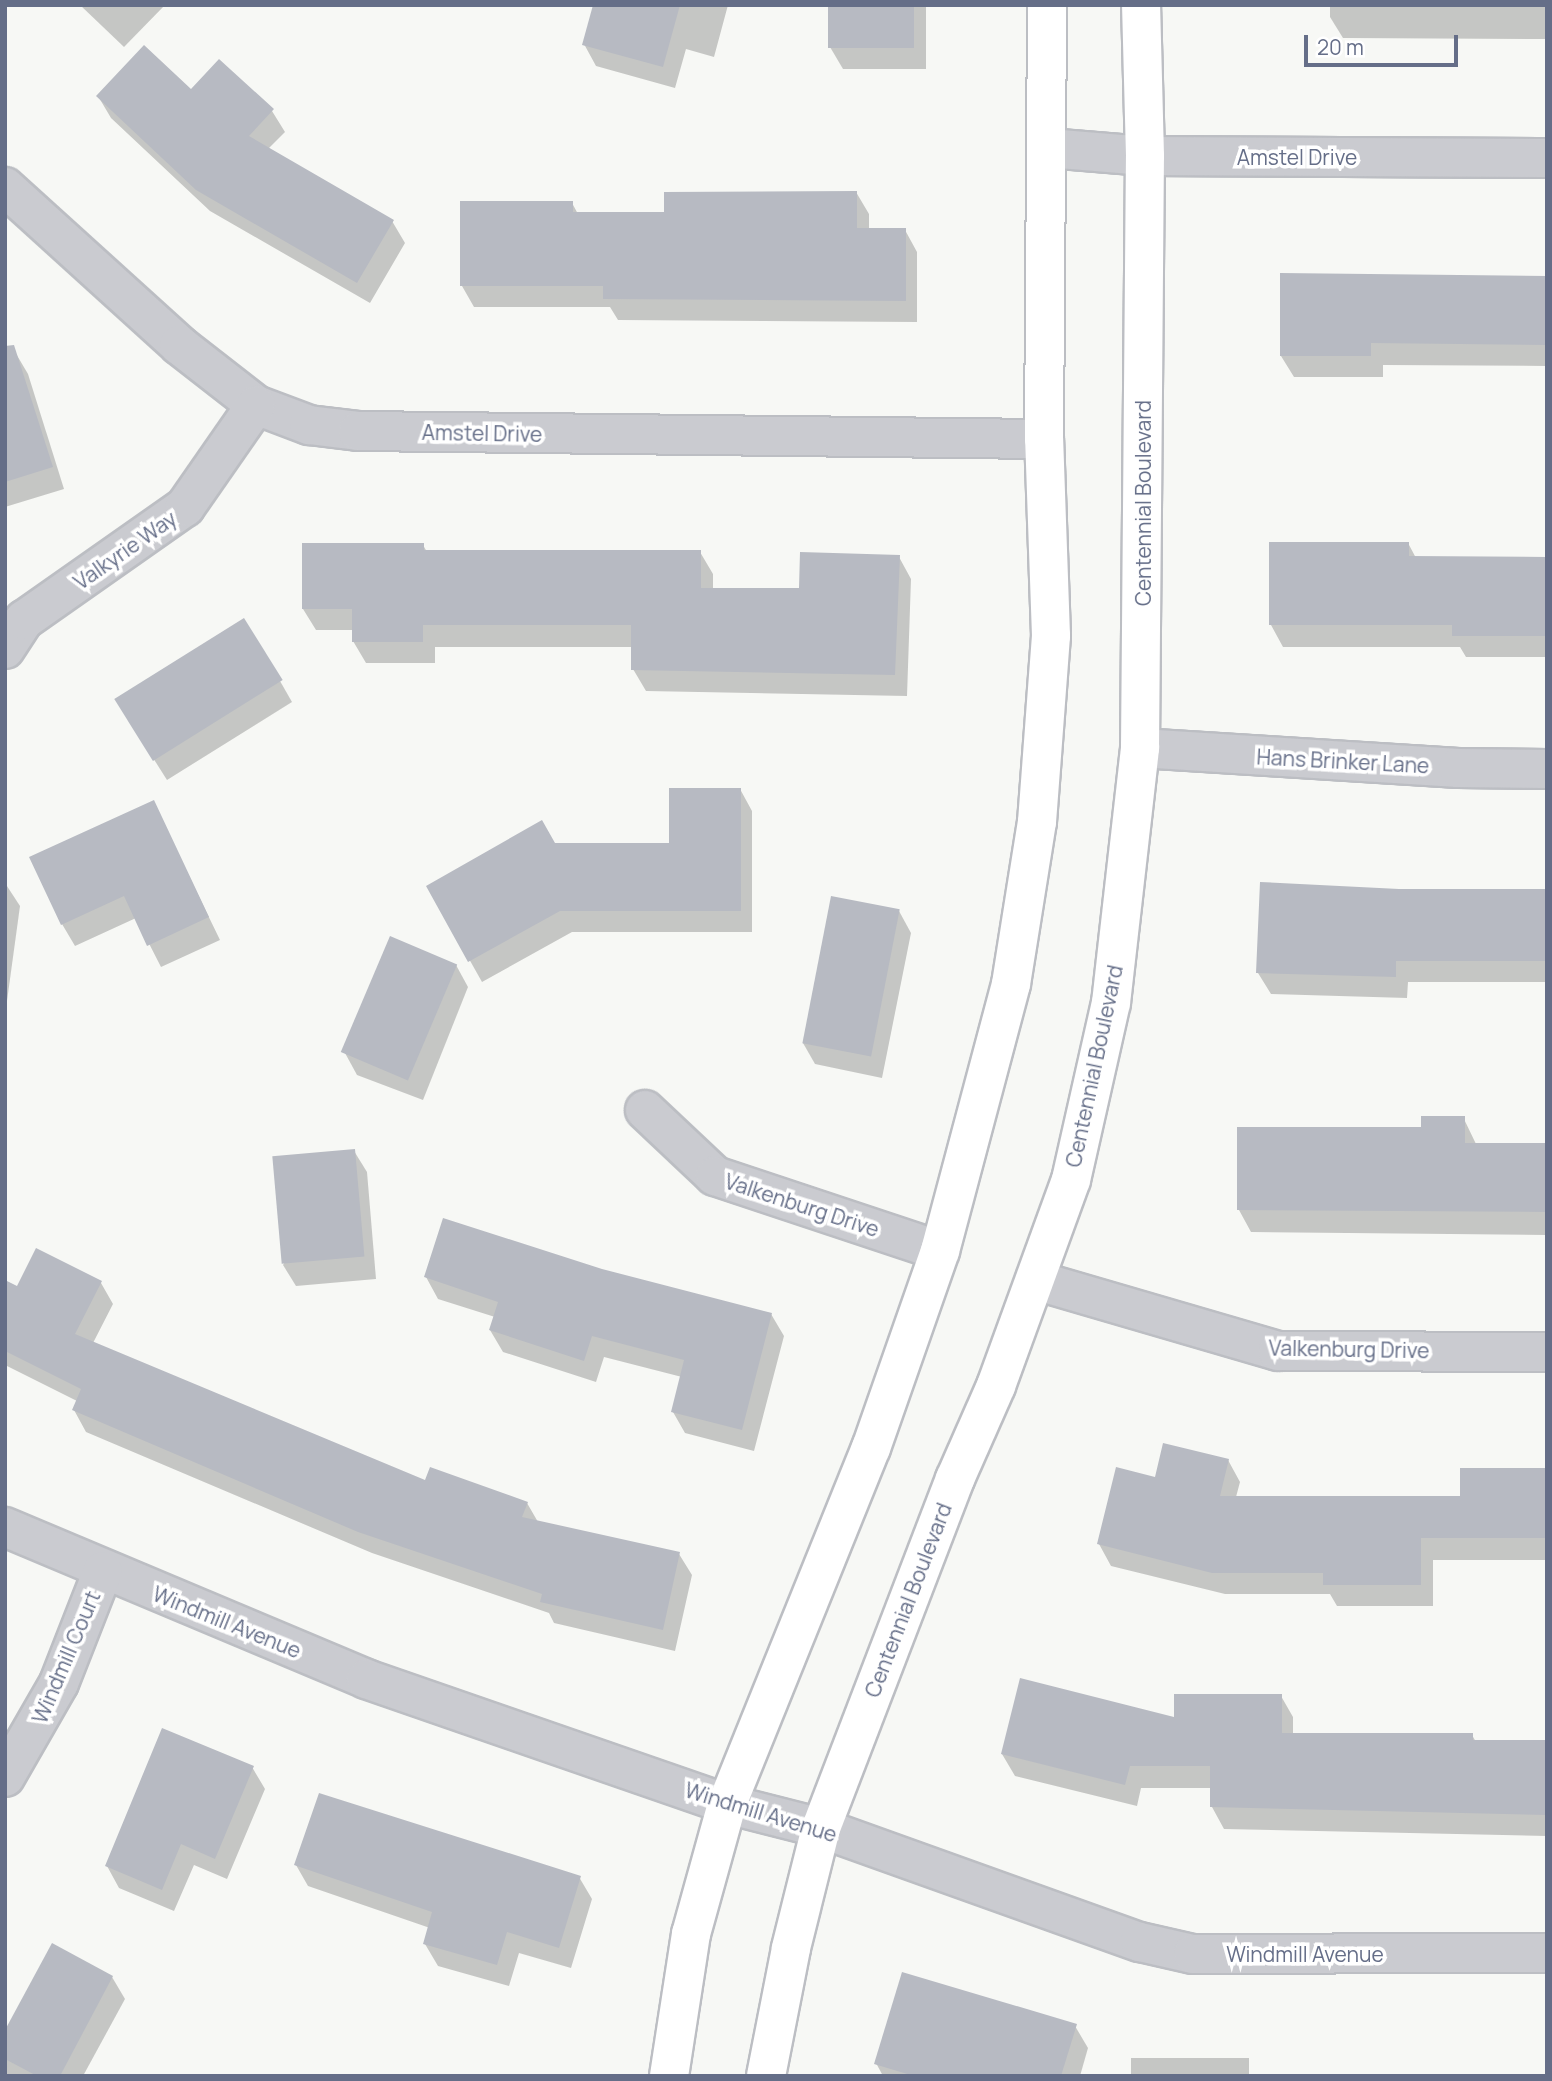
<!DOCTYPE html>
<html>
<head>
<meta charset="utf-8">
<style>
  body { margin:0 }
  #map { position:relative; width:1552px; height:2081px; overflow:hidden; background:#f7f8f5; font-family:Manrope,sans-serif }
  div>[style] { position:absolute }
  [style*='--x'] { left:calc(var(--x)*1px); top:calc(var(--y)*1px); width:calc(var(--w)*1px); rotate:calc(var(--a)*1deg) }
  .shadow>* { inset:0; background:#0003; transform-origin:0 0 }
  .building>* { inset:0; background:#b7bac2; transform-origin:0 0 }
  .roads { filter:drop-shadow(2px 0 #bcbec3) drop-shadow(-2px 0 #bcbec3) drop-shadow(0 2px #bcbec3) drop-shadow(0 -2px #bcbec3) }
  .street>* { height:38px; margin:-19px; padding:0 19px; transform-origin:19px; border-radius:19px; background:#cacbd0 }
  .primary>* { height:38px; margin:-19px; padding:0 19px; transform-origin:19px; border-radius:19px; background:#fff }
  span { translate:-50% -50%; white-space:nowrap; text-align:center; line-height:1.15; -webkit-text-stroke:7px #fff; paint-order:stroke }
  .street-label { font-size:21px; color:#656e88 }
  .frame { position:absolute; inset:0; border:7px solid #656e88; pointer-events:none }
  .scale { position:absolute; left:1304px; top:35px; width:154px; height:32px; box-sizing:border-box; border:4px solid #656e88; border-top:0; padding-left:9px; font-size:21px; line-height:24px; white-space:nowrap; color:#656e88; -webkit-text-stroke:5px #fff; paint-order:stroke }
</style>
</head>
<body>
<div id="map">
  <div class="shadow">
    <div style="clip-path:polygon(80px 5px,165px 5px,124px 47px)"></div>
    <div style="clip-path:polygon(594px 5px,728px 5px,714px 57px,686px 49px,675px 88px,596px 66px,584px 44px)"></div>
    <div style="clip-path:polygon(830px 5px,926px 5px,926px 69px,843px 69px,830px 47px)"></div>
    <div style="clip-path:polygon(1330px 5px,1547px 5px,1547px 39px,1343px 38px,1330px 17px)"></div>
    <div style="clip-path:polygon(192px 91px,272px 111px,285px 132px,268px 149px,392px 221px,405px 243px,370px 303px,210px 211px,111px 118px,98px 96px)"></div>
    <div style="clip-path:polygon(856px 192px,869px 214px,869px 230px,905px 230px,917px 252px,917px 322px,618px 320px,610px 307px,474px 307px,462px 286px,572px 203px,578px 214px,666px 214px)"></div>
    <div style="clip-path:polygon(1547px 277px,1547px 366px,1383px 365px,1383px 377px,1294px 377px,1281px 356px)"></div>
    <div style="clip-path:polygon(15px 352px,28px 374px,64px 489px,5px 507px,5px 355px)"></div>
    <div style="clip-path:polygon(1408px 543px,1416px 558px,1547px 559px,1547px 657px,1466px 657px,1460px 647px,1283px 647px,1271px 625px)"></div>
    <div style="clip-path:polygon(423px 545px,427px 552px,700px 552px,713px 574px,713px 589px,801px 589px,899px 557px,911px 579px,907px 696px,646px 691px,633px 669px,633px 647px,435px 647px,435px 663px,366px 663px,353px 641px,353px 630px,316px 630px,303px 609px)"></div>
    <div style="clip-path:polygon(280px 681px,292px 702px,167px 780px,129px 720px)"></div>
    <div style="clip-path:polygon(740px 789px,752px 811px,752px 932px,572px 932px,482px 982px,428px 886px,554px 845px,671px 845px)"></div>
    <div style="clip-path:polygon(153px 802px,220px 940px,161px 967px,136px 918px,75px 946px,62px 924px)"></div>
    <div style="clip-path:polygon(5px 883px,20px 906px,7px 1001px,5px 1001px)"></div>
    <div style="clip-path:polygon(1547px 890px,1547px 982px,1408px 982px,1407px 998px,1271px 994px,1258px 973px)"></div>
    <div style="clip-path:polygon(899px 911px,911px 933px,882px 1078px,815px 1064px,803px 1043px)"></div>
    <div style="clip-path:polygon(456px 965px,468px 987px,423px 1100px,357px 1075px,345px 1053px)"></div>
    <div style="clip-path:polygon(1463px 1117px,1476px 1144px,1547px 1143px,1547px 1235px,1251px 1232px,1239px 1210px,1423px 1128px)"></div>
    <div style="clip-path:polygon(354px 1151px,367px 1172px,376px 1279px,296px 1286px,283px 1265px)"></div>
    <div style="clip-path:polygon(602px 1271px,771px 1314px,784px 1336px,754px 1451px,685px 1433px,673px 1412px,682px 1377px,604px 1357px,596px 1382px,503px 1352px,490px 1330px,495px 1317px,438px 1299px,426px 1277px)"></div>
    <div style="clip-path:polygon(5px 1282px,17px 1288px,101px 1283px,113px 1304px,93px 1343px,426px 1482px,527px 1503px,538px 1522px,679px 1554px,692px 1575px,675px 1651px,554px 1623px,549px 1613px,372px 1553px,86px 1432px,74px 1410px,77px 1401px,5px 1365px)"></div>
    <div style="clip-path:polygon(1228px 1460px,1240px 1482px,1236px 1497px,1462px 1497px,1462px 1469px,1547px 1468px,1547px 1560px,1433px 1560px,1433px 1606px,1337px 1606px,1330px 1594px,1225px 1594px,1111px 1566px,1099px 1544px,1156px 1479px)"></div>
    <div style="clip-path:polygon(1281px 1696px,1293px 1717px,1293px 1735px,1472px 1735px,1476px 1742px,1547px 1742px,1547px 1836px,1224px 1829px,1212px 1807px,1212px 1788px,1141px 1788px,1137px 1806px,1015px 1776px,1002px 1754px)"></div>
    <div style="clip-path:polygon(252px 1767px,265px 1789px,227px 1879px,194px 1865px,174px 1911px,119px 1888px,107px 1866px)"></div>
    <div style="clip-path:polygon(296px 1865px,579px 1877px,592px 1899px,571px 1968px,519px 1953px,509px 1986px,438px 1966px,425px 1944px,430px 1928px,308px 1886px)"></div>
    <div style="clip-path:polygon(112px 1977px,125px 1999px,83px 2076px,5px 2076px,5px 2034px)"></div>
    <div style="clip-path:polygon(1075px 2026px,1088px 2048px,1080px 2076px,883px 2076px,876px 2063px)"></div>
    <div style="left:1131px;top:2058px;width:118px;height:18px"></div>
  </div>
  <div class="building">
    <div style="clip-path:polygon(593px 5px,680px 5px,663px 67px,582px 45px)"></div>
    <div style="left:828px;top:5px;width:86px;height:43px"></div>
    <div style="clip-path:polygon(144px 45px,191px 89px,219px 59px,274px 109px,249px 136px,394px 220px,357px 283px,196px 190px,96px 96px)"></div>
    <div style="clip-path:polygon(857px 191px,857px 228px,906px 228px,906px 301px,603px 299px,603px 286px,460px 286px,460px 201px,573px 201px,573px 212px,664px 212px,664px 192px)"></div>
    <div style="clip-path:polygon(1280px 273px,1547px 276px,1547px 345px,1371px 343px,1371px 356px,1280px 356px)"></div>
    <div style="clip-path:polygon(14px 345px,53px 467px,5px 482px,5px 346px)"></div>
    <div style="clip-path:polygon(1269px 542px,1409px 542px,1409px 556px,1547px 557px,1547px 636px,1452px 636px,1452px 625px,1269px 625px)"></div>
    <div style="clip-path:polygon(302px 543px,424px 543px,424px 550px,701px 550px,701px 588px,799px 588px,800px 552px,900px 555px,895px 675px,631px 670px,631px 625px,423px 625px,423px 642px,352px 642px,352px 609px,302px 609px)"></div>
    <div style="left:244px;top:618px;width:73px;height:153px;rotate:58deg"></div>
    <div style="clip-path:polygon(669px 788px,741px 788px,741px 911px,560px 911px,468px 962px,426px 886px,542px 820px,555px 843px,669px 843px)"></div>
    <div style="clip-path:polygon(154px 800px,209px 917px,147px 946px,124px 896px,61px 925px,29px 857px)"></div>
    <div style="clip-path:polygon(1260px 882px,1399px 889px,1547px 889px,1547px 961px,1396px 961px,1396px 977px,1256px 973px)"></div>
    <div style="left:831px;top:896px;width:70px;height:150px;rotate:11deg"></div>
    <div style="left:390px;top:936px;width:73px;height:126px;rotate:23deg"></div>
    <div style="clip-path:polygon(1421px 1116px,1465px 1116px,1465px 1143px,1547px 1143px,1547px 1212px,1237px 1210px,1237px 1127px,1421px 1127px)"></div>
    <div style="left:355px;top:1149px;width:108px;height:83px;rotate:85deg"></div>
    <div style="clip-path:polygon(443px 1218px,602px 1269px,772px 1313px,742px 1430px,671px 1412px,684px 1360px,592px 1336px,584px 1361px,489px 1330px,498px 1302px,424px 1277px)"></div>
    <div style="clip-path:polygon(36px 1248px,102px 1281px,75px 1334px,425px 1480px,430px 1467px,528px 1502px,522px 1517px,680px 1552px,663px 1630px,540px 1602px,542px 1594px,358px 1532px,72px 1410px,81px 1389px,5px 1351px,5px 1280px,17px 1286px)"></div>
    <div style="clip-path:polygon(1163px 1443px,1229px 1459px,1220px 1496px,1460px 1496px,1460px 1468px,1547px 1468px,1547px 1538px,1421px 1538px,1421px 1585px,1323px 1585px,1323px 1573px,1212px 1573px,1097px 1544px,1116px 1467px,1155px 1477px)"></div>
    <div style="clip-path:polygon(1020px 1678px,1174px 1717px,1174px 1694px,1282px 1694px,1282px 1733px,1473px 1733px,1473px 1740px,1547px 1740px,1547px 1815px,1210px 1807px,1210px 1766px,1130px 1766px,1125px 1785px,1001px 1754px)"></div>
    <div style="clip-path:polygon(162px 1728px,254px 1766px,215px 1859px,181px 1844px,162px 1890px,105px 1866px)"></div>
    <div style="clip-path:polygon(319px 1793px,581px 1876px,559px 1948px,507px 1932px,497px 1965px,423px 1944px,432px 1912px,294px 1865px)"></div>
    <div style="clip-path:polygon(52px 1943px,113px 1976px,60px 2076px,37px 2076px,5px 2059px,5px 2030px)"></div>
    <div style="clip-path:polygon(902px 1972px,1077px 2024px,1061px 2076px,914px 2076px,874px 2064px)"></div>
  </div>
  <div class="roads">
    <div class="street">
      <div style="--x:1048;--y:148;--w:97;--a:4.7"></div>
      <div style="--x:1145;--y:156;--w:402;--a:0.3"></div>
      <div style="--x:5;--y:187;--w:235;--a:42.2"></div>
      <div style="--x:179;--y:345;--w:98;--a:37.9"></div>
      <div style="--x:256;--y:405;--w:57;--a:20.7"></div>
      <div style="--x:309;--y:425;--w:49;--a:7"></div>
      <div style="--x:358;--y:431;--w:686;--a:0.67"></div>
      <div style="--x:5;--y:649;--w:35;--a:-57"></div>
      <div style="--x:24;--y:620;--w:197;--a:-35.1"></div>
      <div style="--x:185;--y:507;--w:124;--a:-55.2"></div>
      <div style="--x:1140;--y:748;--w:319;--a:3.6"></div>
      <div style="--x:1458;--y:768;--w:89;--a:0.6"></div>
      <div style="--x:645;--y:1110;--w:96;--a:43.3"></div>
      <div style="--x:715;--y:1176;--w:237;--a:18.4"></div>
      <div style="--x:1035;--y:1280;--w:253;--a:16.3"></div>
      <div style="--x:1278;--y:1351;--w:269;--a:0.2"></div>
      <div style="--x:5;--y:1527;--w:392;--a:22.8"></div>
      <div style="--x:366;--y:1679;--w:382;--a:19.1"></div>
      <div style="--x:727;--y:1804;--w:97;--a:14.3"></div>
      <div style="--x:821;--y:1828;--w:339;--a:19.7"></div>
      <div style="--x:1140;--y:1942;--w:54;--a:12.8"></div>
      <div style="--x:1193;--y:1954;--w:354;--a:-0.2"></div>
      <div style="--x:5;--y:1777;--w:108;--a:-60.1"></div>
      <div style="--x:59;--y:1683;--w:120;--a:-68.6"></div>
    </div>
    <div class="primary">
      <div style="--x:669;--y:2076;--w:144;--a:-81.2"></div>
      <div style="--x:691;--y:1934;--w:135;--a:-74.5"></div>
      <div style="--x:727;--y:1804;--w:384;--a:-68"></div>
      <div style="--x:871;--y:1448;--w:209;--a:-70.7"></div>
      <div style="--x:940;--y:1251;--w:276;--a:-75.1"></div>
      <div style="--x:1011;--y:984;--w:164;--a:-80.9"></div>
      <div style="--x:1037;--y:822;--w:187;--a:-85.7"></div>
      <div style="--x:1051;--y:636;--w:197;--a:-92"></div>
      <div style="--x:1044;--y:439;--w:434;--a:-89.6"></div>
      <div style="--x:766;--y:2076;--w:130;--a:-78.9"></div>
      <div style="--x:791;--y:1948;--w:124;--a:-76"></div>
      <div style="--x:821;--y:1828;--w:374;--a:-69"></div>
      <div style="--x:955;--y:1479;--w:102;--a:-66.2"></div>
      <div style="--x:996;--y:1386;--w:219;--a:-70"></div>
      <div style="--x:1071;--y:1180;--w:181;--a:-77.3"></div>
      <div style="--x:1111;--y:1003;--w:257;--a:-83.5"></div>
      <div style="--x:1140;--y:748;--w:592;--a:-89.52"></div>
      <div style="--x:1145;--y:156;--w:151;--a:-91.5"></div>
    </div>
  </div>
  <div class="street-label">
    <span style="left:1297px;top:157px">Amstel Drive</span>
    <span style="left:482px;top:433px;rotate:1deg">Amstel Drive</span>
    <span style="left:1143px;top:503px;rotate:-90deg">Centennial Boulevard</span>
    <span style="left:125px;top:550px;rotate:-35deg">Valkyrie Way</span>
    <span style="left:1343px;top:761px;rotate:3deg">Hans Brinker Lane</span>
    <span style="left:1094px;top:1066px;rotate:-78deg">Centennial Boulevard</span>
    <span style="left:802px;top:1205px;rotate:18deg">Valkenburg Drive</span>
    <span style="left:1349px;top:1349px;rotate:1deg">Valkenburg Drive</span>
    <span style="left:908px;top:1600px;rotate:-69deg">Centennial Boulevard</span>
    <span style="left:227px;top:1622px;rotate:22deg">Windmill Avenue</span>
    <span style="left:66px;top:1657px;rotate:-67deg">Windmill Court</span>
    <span style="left:761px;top:1812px;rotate:17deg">Windmill Avenue</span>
    <span style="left:1305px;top:1954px">Windmill Avenue</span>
  </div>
  <div class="frame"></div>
  <div class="scale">20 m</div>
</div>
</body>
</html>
